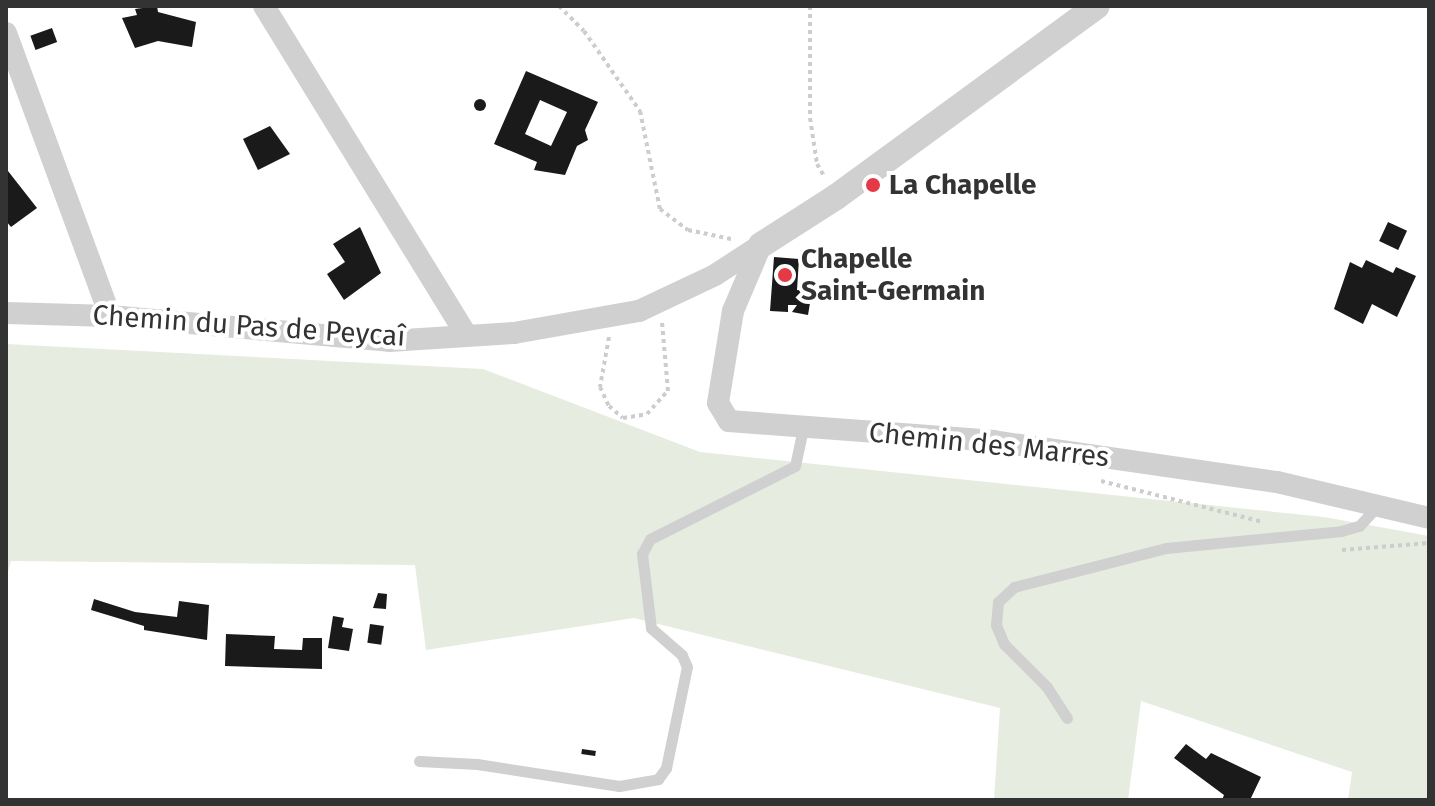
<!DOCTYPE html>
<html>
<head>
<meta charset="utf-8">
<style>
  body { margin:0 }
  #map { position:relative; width:1435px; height:806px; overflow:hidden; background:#fff; font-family:"Fira Sans",sans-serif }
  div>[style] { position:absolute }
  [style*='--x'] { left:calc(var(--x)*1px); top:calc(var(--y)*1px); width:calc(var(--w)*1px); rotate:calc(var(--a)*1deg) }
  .green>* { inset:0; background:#e6ecdf }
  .building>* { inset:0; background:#1a1a1a; transform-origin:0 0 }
  .round { border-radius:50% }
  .path>* { height:4px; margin-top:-2px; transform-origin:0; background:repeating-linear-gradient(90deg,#cdcdcd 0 4px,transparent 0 8px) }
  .service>* { height:11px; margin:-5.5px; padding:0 5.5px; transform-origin:5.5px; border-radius:5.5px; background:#d0d0d0 }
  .minor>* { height:22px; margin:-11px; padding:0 11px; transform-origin:11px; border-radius:11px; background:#d0d0d0 }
  .tertiary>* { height:26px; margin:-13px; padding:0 13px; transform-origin:13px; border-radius:13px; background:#d0d0d0 }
  .dots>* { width:22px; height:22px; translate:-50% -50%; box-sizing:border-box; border:4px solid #fff; border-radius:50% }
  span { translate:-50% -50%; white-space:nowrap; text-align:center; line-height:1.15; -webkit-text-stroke:8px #fff; paint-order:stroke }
  .poi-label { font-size:28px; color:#333; font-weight:700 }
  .left { translate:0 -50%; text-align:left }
  .street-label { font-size:28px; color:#333 }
  .frame { position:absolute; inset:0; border:8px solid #333; pointer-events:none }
</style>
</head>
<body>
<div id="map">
  <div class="green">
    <div style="clip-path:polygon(6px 344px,483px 369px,700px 452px,1324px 517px,1429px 536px,1429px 800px,1348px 800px,1352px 772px,1141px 701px,1128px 800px,994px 800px,1000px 708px,634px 618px,426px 650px,415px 565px,11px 561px,6px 579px)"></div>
  </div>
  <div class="building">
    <div style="clip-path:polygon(157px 6px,158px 12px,196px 22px,192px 47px,158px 41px,135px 48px,122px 18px,137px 15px,135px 9px)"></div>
    <div style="left:52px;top:28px;width:15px;height:23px;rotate:70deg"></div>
    <div style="clip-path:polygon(evenodd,526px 71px,598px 102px,585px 130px,588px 140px,577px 146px,565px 175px,534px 170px,537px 162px,494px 144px,526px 71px,540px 100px,567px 112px,551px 146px,525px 134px,540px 100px)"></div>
    <div class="round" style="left:474px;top:99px;width:12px;height:12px"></div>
    <div style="clip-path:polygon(270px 126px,290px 154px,258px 170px,243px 139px)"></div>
    <div style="clip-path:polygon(8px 171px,37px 208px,11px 227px,6px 221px)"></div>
    <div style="left:1388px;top:222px;width:21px;height:21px;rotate:25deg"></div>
    <div style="clip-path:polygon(360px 227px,381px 273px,344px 300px,327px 274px,345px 262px,333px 244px)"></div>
    <div style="clip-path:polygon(774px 257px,799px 259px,797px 290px,812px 291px,808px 315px,792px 312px,797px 305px,788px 305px,788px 312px,770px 311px)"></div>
    <div style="clip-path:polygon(1366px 260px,1393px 273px,1396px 267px,1416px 276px,1397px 317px,1372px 304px,1363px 324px,1334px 309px,1350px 262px,1362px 268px)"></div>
    <div style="clip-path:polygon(378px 593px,387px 594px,386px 609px,373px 608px)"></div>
    <div style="clip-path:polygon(94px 599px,135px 612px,177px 617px,179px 601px,209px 605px,207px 640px,144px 630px,144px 626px,91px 610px)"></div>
    <div style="clip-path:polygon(333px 616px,344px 618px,342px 627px,353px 629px,349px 651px,328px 648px)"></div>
    <div style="left:370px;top:624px;width:14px;height:19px;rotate:8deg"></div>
    <div style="clip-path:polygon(226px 634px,275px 636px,274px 649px,302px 650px,303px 638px,322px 638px,322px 669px,225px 666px)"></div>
    <div style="clip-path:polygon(1186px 744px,1206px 759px,1211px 753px,1261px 777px,1250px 800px,1222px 800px,1224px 795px,1174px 758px)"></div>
    <div style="left:582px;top:749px;width:14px;height:5px;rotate:8deg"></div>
  </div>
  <div class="path">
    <div style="--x:559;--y:6;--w:35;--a:45"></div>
    <div style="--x:584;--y:31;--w:98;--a:55"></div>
    <div style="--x:640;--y:111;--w:100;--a:78.5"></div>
    <div style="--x:660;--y:209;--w:35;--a:37"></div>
    <div style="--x:688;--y:230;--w:44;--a:11.8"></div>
    <div style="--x:810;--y:6;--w:112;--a:90"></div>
    <div style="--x:810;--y:118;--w:47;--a:81.3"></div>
    <div style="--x:817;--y:164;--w:16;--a:60"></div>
    <div style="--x:609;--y:337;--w:51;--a:100.2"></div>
    <div style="--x:600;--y:387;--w:21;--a:65"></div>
    <div style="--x:609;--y:406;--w:18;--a:41"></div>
    <div style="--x:623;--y:418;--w:24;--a:-9"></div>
    <div style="--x:647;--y:414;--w:31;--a:-48"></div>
    <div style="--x:668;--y:391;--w:69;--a:-95"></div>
    <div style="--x:1101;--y:481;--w:167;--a:14.2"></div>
    <div style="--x:1342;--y:550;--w:87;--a:-4.6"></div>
  </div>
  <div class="service">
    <div style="--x:1067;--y:718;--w:37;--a:-123"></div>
    <div style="--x:1047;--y:687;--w:61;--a:-135"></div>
    <div style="--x:1004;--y:644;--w:21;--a:-113"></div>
    <div style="--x:996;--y:625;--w:23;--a:-85"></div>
    <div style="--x:998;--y:602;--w:22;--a:-43"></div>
    <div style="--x:1014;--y:587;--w:157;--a:-14.4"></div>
    <div style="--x:1166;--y:548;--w:176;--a:-5.5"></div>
    <div style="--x:1341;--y:531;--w:19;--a:-16"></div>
    <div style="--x:1359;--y:526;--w:25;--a:-47"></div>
    <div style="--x:419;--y:761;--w:58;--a:3"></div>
    <div style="--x:477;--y:764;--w:144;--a:8.8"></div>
    <div style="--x:619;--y:786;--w:40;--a:-10"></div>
    <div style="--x:658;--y:779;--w:14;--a:-54"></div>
    <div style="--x:666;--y:768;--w:103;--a:-78.3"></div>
    <div style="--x:687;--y:667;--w:13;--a:-113"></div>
    <div style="--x:682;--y:655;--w:41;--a:-138.9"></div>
    <div style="--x:651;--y:628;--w:75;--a:-96.9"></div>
    <div style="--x:642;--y:554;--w:17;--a:-62"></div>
    <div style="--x:650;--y:539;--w:162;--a:-26.7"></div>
    <div style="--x:795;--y:466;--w:40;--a:-78"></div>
  </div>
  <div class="minor">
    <div style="--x:264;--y:6;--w:384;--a:58.4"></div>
    <div style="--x:6;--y:33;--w:302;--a:69.8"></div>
    <div style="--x:761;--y:245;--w:72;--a:113"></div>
    <div style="--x:733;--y:311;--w:93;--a:99.3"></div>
    <div style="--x:718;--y:403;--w:21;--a:59"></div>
    <div style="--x:729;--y:421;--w:264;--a:4.3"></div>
    <div style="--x:992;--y:441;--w:288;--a:8.2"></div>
    <div style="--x:1277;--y:482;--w:156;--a:13.3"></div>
    <div style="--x:6;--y:313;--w:104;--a:1.7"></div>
    <div style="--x:110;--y:316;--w:280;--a:5.1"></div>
    <div style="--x:389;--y:341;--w:125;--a:-3.7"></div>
    <div style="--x:514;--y:333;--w:127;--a:-10"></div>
    <div style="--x:639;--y:311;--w:84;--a:-25.3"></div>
    <div style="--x:715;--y:275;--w:55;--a:-33.1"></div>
  </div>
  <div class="tertiary">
    <div style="--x:761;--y:245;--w:89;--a:-32.6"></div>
    <div style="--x:836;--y:197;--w:323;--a:-36.2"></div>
  </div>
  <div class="dots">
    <div style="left:873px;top:185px;background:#e63946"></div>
    <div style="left:785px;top:275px;background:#e63946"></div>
  </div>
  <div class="poi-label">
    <span class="left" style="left:889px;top:185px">La Chapelle</span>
    <span class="left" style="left:801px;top:275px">Chapelle<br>Saint-Germain</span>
  </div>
  <div class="street-label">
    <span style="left:249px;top:326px;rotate:4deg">Chemin du Pas de Peycaî</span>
    <span style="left:989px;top:445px;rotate:6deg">Chemin des Marres</span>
  </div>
  <div class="frame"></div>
</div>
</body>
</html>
